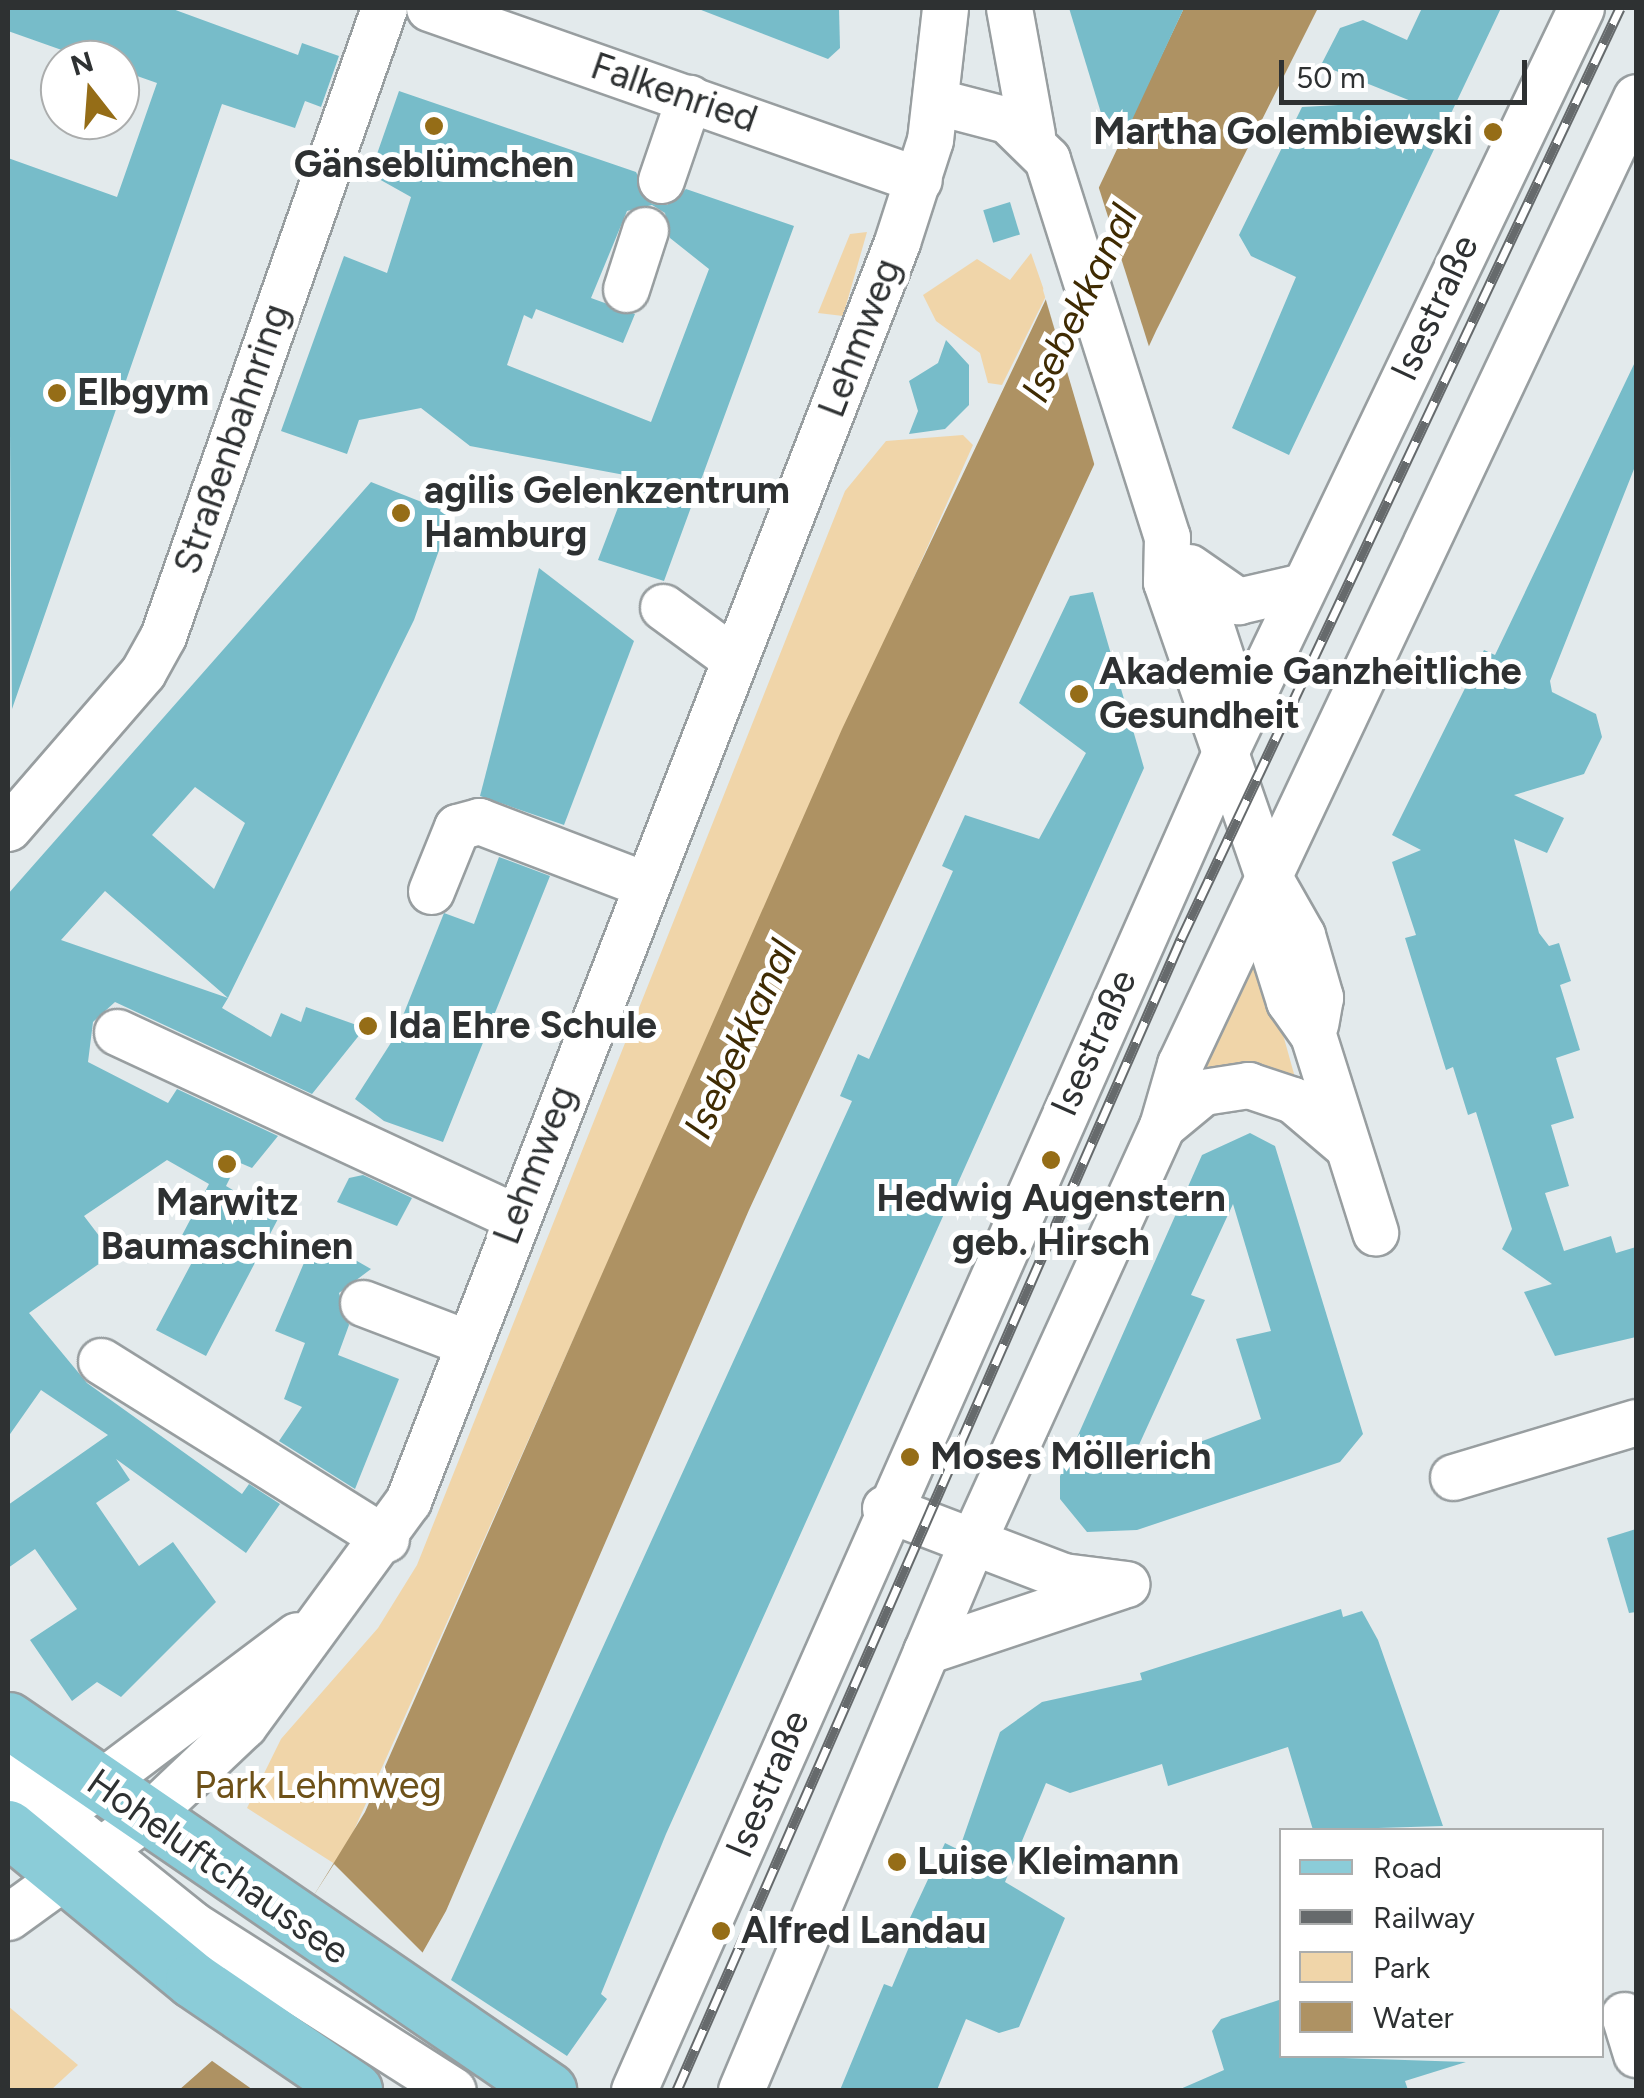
<!DOCTYPE html>
<html>
<head>
<meta charset="utf-8">
<style>
  body { margin:0 }
  #map { position:relative; width:1644px; height:2098px; overflow:hidden; background:#e3eaec; font-family:Figtree,sans-serif }
  div>[style] { position:absolute }
  [style*='--x'] { left:calc(var(--x)*1px); top:calc(var(--y)*1px); width:calc(var(--w)*1px); rotate:calc(var(--a)*1deg) }
  .green>* { inset:0; background:#f0d5a9 }
  .water>* { inset:0; background:#ae9263 }
  .pier>* { inset:0; background:#e3eaec }
  .building>* { inset:0; background:#77bcc9; transform-origin:0 0 }
  .roads { filter:drop-shadow(2px 0 #989ea0) drop-shadow(-2px 0 #989ea0) drop-shadow(0 2px #989ea0) drop-shadow(0 -2px #989ea0) }
  .minor>* { height:45px; margin:-22.5px; padding:0 22.5px; transform-origin:22.5px; border-radius:22.5px; background:#fff }
  .major>* { height:55px; margin:-27.5px; padding:0 27.5px; transform-origin:27.5px; border-radius:27.5px; background:#8bccd8 }
  .rail>* { height:11px; margin-top:-5.5px; transform-origin:0; background:repeating-linear-gradient(90deg,#fff 0 22px,#666a6c 0 44px); box-sizing:border-box; border-block:2px solid #666a6c }
  .dots>* { width:28px; height:28px; translate:-50% -50%; box-sizing:border-box; border:5px solid #fff; border-radius:50% }
  span { translate:-50% -50%; white-space:nowrap; text-align:center; line-height:1.15; -webkit-text-stroke:10px #fff; paint-order:stroke }
  .street-label { font-size:38px; color:#2e3132 }
  .poi-label { font-size:38px; color:#2e3132; font-weight:700 }
  .right { translate:-100% -50%; text-align:right }
  .left { translate:0 -50%; text-align:left }
  .park-label { font-size:38px; color:#6e5118 }
  .water-label { font-size:40px; color:#3f2b02; font-style:italic }
  .frame { position:absolute; inset:0; border:10px solid #2e3132; pointer-events:none }
  .legend { position:absolute; left:1279px; top:1828px; width:325px; height:230px; box-sizing:border-box; background:#fff; border:2px solid #abadad; margin:0; padding:12px 18px; list-style:none; font-size:30px; color:#2e3132 }
  .legend li { display:flex; align-items:center; gap:20px; height:50px }
  .legend b { width:50px; border:2px solid #abadad }
  .north { position:absolute; left:40px; top:40px; width:100px; height:100px; box-sizing:border-box; background:#fff; border:2px solid #abadad; border-radius:50%; rotate:343deg; font-size:28px; font-weight:700; line-height:40px; text-align:center; color:#2e3132 }
  .north::after { content:''; display:block; margin:auto; width:35px; height:45px; background:#956d17; clip-path:polygon(50% 0,100% 100%,50% 72%,0 100%) }
  .scale { position:absolute; left:1279px; top:60px; width:248px; height:45px; box-sizing:border-box; border:5px solid #2e3132; border-top:0; padding-left:12px; font-size:30px; line-height:35px; white-space:nowrap; color:#2e3132; -webkit-text-stroke:8px #fff; paint-order:stroke }
</style>
</head>
<body>
<div id="map">
  <div class="green">
    <div style="clip-path:polygon(867px 232px,843px 316px,818px 313px,850px 234px)"></div>
    <div style="clip-path:polygon(1031px 253px,1046px 296px,1002px 385px,988px 383px,980px 353px,936px 321px,923px 295px,977px 259px,1010px 280px)"></div>
    <div style="clip-path:polygon(963px 435px,973px 445px,338px 1866px,247px 1808px,281px 1739px,378px 1628px,417px 1565px,845px 491px,886px 441px)"></div>
    <div style="clip-path:polygon(1256px 938px,1296px 1081px,1200px 1070px)"></div>
    <div style="clip-path:polygon(8px 2006px,78px 2065px,51px 2090px,8px 2090px)"></div>
  </div>
  <div class="water">
    <div style="clip-path:polygon(1184px 8px,1318px 8px,1156px 331px,749px 1210px,446px 1911px,345px 2090px,179px 2090px,213px 2060px,365px 1812px,842px 729px)"></div>
  </div>
  <div class="pier">
    <div style="clip-path:polygon(1097px 182px,1151px 353px,1096px 470px,1043px 290px)"></div>
    <div style="clip-path:polygon(334px 1864px,426px 1956px,351px 2090px,253px 2090px,208px 2058px)"></div>
  </div>
  <div class="building">
    <div style="clip-path:polygon(8px 8px,170px 8px,298px 55px,302px 43px,339px 56px,321px 107px,305px 101px,295px 128px,222px 104px,12px 709px,8px 158px,117px 197px,157px 83px,120px 70px,120px 60px,90px 60px,8px 31px)"></div>
    <div style="clip-path:polygon(696px 8px,839px 8px,840px 48px,828px 59px)"></div>
    <div style="clip-path:polygon(1069px 8px,1184px 8px,1125px 135px,1108px 136px)"></div>
    <div style="clip-path:polygon(1422px 8px,1501px 8px,1289px 455px,1232px 428px,1296px 277px,1251px 256px,1239px 235px,1302px 107px,1411px 101px,1321px 65px,1340px 28px,1363px 20px,1407px 40px)"></div>
    <div style="clip-path:polygon(evenodd,399px 91px,636px 172px,652px 204px,667px 205px,686px 189px,794px 226px,664px 581px,598px 560px,630px 476px,470px 446px,421px 408px,359px 420px,347px 454px,281px 431px,344px 256px,387px 273px,411px 197px,370px 174px,399px 91px,652px 205px,665px 213px,670px 238px,709px 269px,651px 422px,507px 365px,524px 315px,532px 319px,536px 309px,623px 343px,635px 314px,591px 298px,627px 211px,652px 205px)"></div>
    <div style="left:1010px;top:202px;width:34px;height:28px;rotate:73deg"></div>
    <div style="clip-path:polygon(946px 340px,969px 365px,969px 405px,945px 429px,909px 434px,918px 411px,909px 381px,938px 363px)"></div>
    <div style="clip-path:polygon(1636px 360px,1636px 464px,1550px 681px,1552px 692px,1596px 714px,1602px 737px,1584px 774px,1514px 795px,1564px 818px,1547px 853px,1514px 839px,1539px 933px,1549px 946px,1559px 943px,1571px 981px,1560px 985px,1580px 1050px,1556px 1058px,1574px 1118px,1551px 1125px,1569px 1186px,1545px 1193px,1564px 1251px,1611px 1236px,1616px 1253px,1636px 1247px,1636px 1337px,1555px 1356px,1524px 1292px,1552px 1284px,1502px 1249px,1512px 1229px,1476px 1112px,1468px 1115px,1453px 1067px,1446px 1070px,1405px 938px,1416px 935px,1392px 862px,1421px 850px,1392px 835px,1484px 650px,1495px 655px)"></div>
    <div style="clip-path:polygon(evenodd,371px 482px,452px 514px,414px 620px,228px 998px,105px 891px,61px 940px,228px 998px,222px 1008px,271px 1037px,281px 1013px,301px 1022px,306px 1007px,365px 1028px,312px 1094px,115px 1002px,93px 1022px,88px 1062px,168px 1103px,177px 1089px,278px 1136px,252px 1168px,238px 1162px,226px 1186px,279px 1217px,206px 1356px,156px 1330px,198px 1251px,179px 1241px,209px 1184px,167px 1160px,84px 1216px,113px 1254px,29px 1313px,87px 1383px,242px 1494px,249px 1484px,280px 1504px,246px 1553px,116px 1459px,130px 1480px,96px 1503px,139px 1566px,173px 1542px,216px 1602px,121px 1697px,97px 1682px,72px 1701px,30px 1640px,77px 1609px,35px 1549px,8px 1568px,8px 1505px,108px 1435px,41px 1390px,8px 1437px,8px 894px,371px 482px,195px 787px,245px 823px,214px 889px,152px 835px,195px 787px)"></div>
    <div style="clip-path:polygon(539px 568px,634px 641px,564px 825px,480px 796px)"></div>
    <div style="clip-path:polygon(1093px 592px,1144px 768px,666px 1834px,601px 1994px,607px 1999px,567px 2056px,451px 1980px,852px 1101px,840px 1096px,858px 1054px,869px 1059px,953px 871px,942px 866px,965px 815px,1039px 839px,1086px 753px,1019px 703px,1070px 596px)"></div>
    <div style="clip-path:polygon(499px 857px,550px 876px,443px 1142px,384px 1121px,355px 1099px,394px 1038px,444px 913px,474px 924px)"></div>
    <div style="clip-path:polygon(evenodd,1250px 1133px,1275px 1146px,1363px 1434px,1340px 1462px,1137px 1530px,1087px 1532px,1060px 1499px,1060px 1476px,1202px 1155px,1250px 1133px,1233px 1204px,1271px 1331px,1236px 1339px,1261px 1419px,1128px 1469px,1205px 1300px,1191px 1295px,1233px 1204px)"></div>
    <div style="clip-path:polygon(363px 1175px,412px 1198px,397px 1226px,337px 1202px,349px 1178px)"></div>
    <div style="clip-path:polygon(315px 1237px,371px 1269px,339px 1293px,349px 1325px,338px 1355px,399px 1379px,355px 1489px,279px 1441px,302px 1407px,284px 1399px,305px 1343px,275px 1331px)"></div>
    <div style="clip-path:polygon(1636px 1529px,1636px 1612px,1629px 1613px,1607px 1538px)"></div>
    <div style="clip-path:polygon(1341px 1609px,1343px 1617px,1362px 1611px,1378px 1640px,1443px 1826px,1313px 1830px,1288px 1747px,1168px 1786px,1162px 1764px,1070px 1793px,1046px 1783px,1005px 1882px,1065px 1918px,1019px 2027px,999px 2033px,966px 2019px,937px 2090px,840px 2090px,884px 1984px,892px 1987px,912px 1940px,902px 1935px,945px 1843px,959px 1850px,1000px 1732px,1042px 1702px,1142px 1680px,1140px 1673px)"></div>
    <div style="clip-path:polygon(1282px 1999px,1282px 2056px,1466px 2062px,1405px 2081px,1408px 2090px,1178px 2090px,1224px 2070px,1212px 2031px,1221px 2019px)"></div>
  </div>
  <div class="roads">
    <div class="minor">
      <div style="--x:429;--y:8;--w:519;--a:19.34"></div>
      <div style="--x:1009;--y:8;--w:129;--a:79.7"></div>
      <div style="--x:938;--y:102;--w:71;--a:14.6"></div>
      <div style="--x:1007;--y:120;--w:56;--a:44.3"></div>
      <div style="--x:1047;--y:159;--w:397;--a:72.4"></div>
      <div style="--x:1167;--y:537;--w:45;--a:91.3"></div>
      <div style="--x:1166;--y:582;--w:314;--a:70.9"></div>
      <div style="--x:1269;--y:879;--w:68;--a:87.5"></div>
      <div style="--x:1272;--y:947;--w:57;--a:72.5"></div>
      <div style="--x:1289;--y:1001;--w:42;--a:54.8"></div>
      <div style="--x:1313;--y:1035;--w:207;--a:72.5"></div>
      <div style="--x:661;--y:180;--w:87;--a:-71.1"></div>
      <div style="--x:626;--y:289;--w:62;--a:-72.1"></div>
      <div style="--x:1189;--y:567;--w:60;--a:34.8"></div>
      <div style="--x:1238;--y:601;--w:67;--a:-13"></div>
      <div style="--x:1197;--y:584;--w:114;--a:72"></div>
      <div style="--x:1232;--y:692;--w:38;--a:95"></div>
      <div style="--x:663;--y:607;--w:88;--a:36.2"></div>
      <div style="--x:8;--y:828;--w:206;--a:-49.1"></div>
      <div style="--x:143;--y:672;--w:41;--a:-60.9"></div>
      <div style="--x:163;--y:636;--w:666;--a:-70.61"></div>
      <div style="--x:1273;--y:884;--w:59;--a:60.4"></div>
      <div style="--x:1302;--y:935;--w:65;--a:73.8"></div>
      <div style="--x:1320;--y:997;--w:27;--a:100"></div>
      <div style="--x:431;--y:891;--w:69;--a:-67.9"></div>
      <div style="--x:457;--y:827;--w:23;--a:-15"></div>
      <div style="--x:479;--y:821;--w:173;--a:20.9"></div>
      <div style="--x:117;--y:1032;--w:440;--a:24.9"></div>
      <div style="--x:1162;--y:1126;--w:53;--a:-39.7"></div>
      <div style="--x:1203;--y:1092;--w:46;--a:-8.8"></div>
      <div style="--x:1248;--y:1085;--w:47;--a:18.4"></div>
      <div style="--x:1293;--y:1100;--w:71;--a:40.4"></div>
      <div style="--x:363;--y:1303;--w:112;--a:20.9"></div>
      <div style="--x:101;--y:1361;--w:336;--a:32"></div>
      <div style="--x:1453;--y:1477;--w:191;--a:-16.7"></div>
      <div style="--x:885;--y:1508;--w:191;--a:20.9"></div>
      <div style="--x:1063;--y:1576;--w:64;--a:7.2"></div>
      <div style="--x:926;--y:1651;--w:205;--a:-18.5"></div>
      <div style="--x:8;--y:1776;--w:236;--a:38.8"></div>
      <div style="--x:192;--y:1924;--w:309;--a:32.5"></div>
      <div style="--x:76;--y:1801;--w:276;--a:-36.9"></div>
      <div style="--x:8;--y:1917;--w:174;--a:-35.9"></div>
      <div style="--x:149;--y:1815;--w:131;--a:-43.5"></div>
      <div style="--x:244;--y:1725;--w:278;--a:-53.8"></div>
      <div style="--x:408;--y:1501;--w:1351;--a:-68.77"></div>
      <div style="--x:897;--y:242;--w:107;--a:-72.1"></div>
      <div style="--x:930;--y:140;--w:133;--a:-83.5"></div>
      <div style="--x:1624;--y:2015;--w:41;--a:72.9"></div>
      <div style="--x:634;--y:2090;--w:1469;--a:-66.16"></div>
      <div style="--x:1228;--y:746;--w:818;--a:-64.44"></div>
      <div style="--x:741;--y:2090;--w:592;--a:-67.12"></div>
      <div style="--x:971;--y:1545;--w:460;--a:-65.5"></div>
      <div style="--x:1162;--y:1126;--w:65;--a:-73.8"></div>
      <div style="--x:1180;--y:1064;--w:1069;--a:-64.75"></div>
    </div>
    <div class="major">
      <div style="--x:8;--y:1720;--w:655;--a:34.42"></div>
      <div style="--x:8;--y:1828;--w:239;--a:39.4"></div>
      <div style="--x:193;--y:1980;--w:195;--a:34.3"></div>
    </div>
  </div>
  <div class="rail">
    <div style="--x:677;--y:2090;--w:1257;--a:-66.35"></div>
    <div style="--x:1181;--y:939;--w:1029;--a:-64.75"></div>
  </div>
  <div class="dots">
    <div style="left:434px;top:126px;background:#956d17"></div>
    <div style="left:1493px;top:132px;background:#956d17"></div>
    <div style="left:57px;top:393px;background:#956d17"></div>
    <div style="left:401px;top:513px;background:#956d17"></div>
    <div style="left:1079px;top:694px;background:#956d17"></div>
    <div style="left:368px;top:1026px;background:#956d17"></div>
    <div style="left:1051px;top:1160px;background:#956d17"></div>
    <div style="left:227px;top:1164px;background:#956d17"></div>
    <div style="left:910px;top:1457px;background:#956d17"></div>
    <div style="left:897px;top:1862px;background:#956d17"></div>
    <div style="left:721px;top:1931px;background:#956d17"></div>
  </div>
  <div class="street-label">
    <span style="left:674px;top:93px;rotate:19deg">Falkenried</span>
    <span style="left:1435px;top:308px;rotate:-65deg">Isestraße</span>
    <span style="left:860px;top:338px;rotate:-69deg">Lehmweg</span>
    <span style="left:232px;top:439px;rotate:-71deg">Straßenbahnring</span>
    <span style="left:1094px;top:1043px;rotate:-66deg">Isestraße</span>
    <span style="left:535px;top:1165px;rotate:-69deg">Lehmweg</span>
    <span style="left:768px;top:1784px;rotate:-67deg">Isestraße</span>
    <span style="left:218px;top:1867px;rotate:35deg">Hoheluftchaussee</span>
  </div>
  <div class="poi-label">
    <span class="right" style="left:1473px;top:132px">Martha Golembiewski</span>
    <span style="left:434px;top:165px">Gänseblümchen</span>
    <span class="left" style="left:77px;top:393px">Elbgym</span>
    <span class="left" style="left:424px;top:513px">agilis Gelenkzentrum<br>Hamburg</span>
    <span class="left" style="left:1099px;top:694px">Akademie Ganzheitliche<br>Gesundheit</span>
    <span class="left" style="left:388px;top:1026px">Ida Ehre Schule</span>
    <span style="left:1051px;top:1221px">Hedwig Augenstern<br>geb. Hirsch</span>
    <span style="left:227px;top:1225px">Marwitz<br>Baumaschinen</span>
    <span class="left" style="left:930px;top:1457px">Moses Möllerich</span>
    <span class="left" style="left:917px;top:1862px">Luise Kleimann</span>
    <span class="left" style="left:741px;top:1931px">Alfred Landau</span>
  </div>
  <div class="park-label">
    <span style="left:318px;top:1786px">Park Lehmweg</span>
  </div>
  <div class="water-label">
    <span style="left:1079px;top:303px;rotate:-64deg">Isebekkanal</span>
    <span style="left:740px;top:1039px;rotate:-65deg">Isebekkanal</span>
  </div>
  <div class="frame"></div>
  <ul class="legend">
  <li><b style="height:12px;background:#8bccd8"></b>Road</li>
  <li><b style="height:12px;background:#666a6c"></b>Railway</li>
  <li><b style="height:28px;background:#f0d5a9"></b>Park</li>
  <li><b style="height:28px;background:#ae9263"></b>Water</li>
  </ul>
  <div class="north">N</div>
  <div class="scale">50 m</div>
</div>
</body>
</html>
